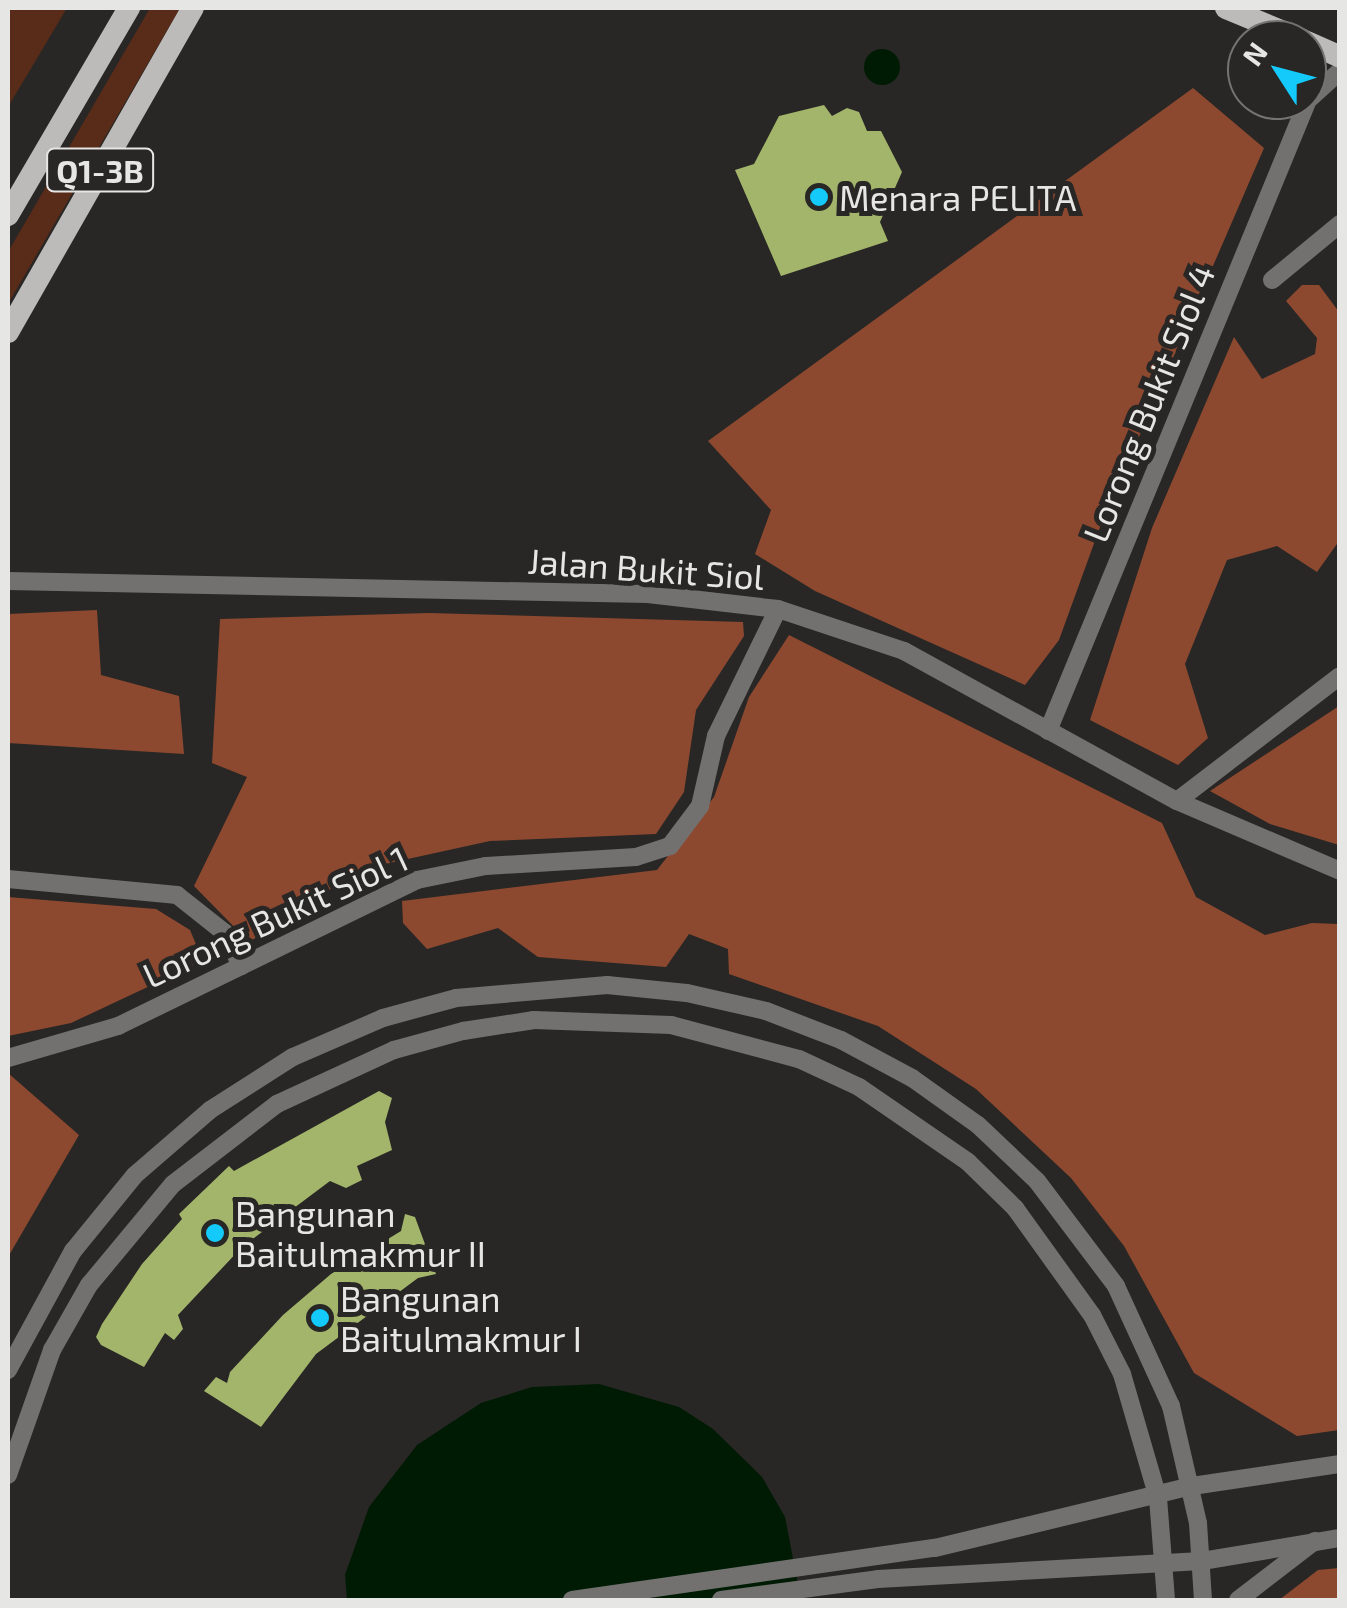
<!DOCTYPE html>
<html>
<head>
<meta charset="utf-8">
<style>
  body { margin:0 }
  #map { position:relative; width:1347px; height:1608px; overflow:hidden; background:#282725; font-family:"Exo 2",sans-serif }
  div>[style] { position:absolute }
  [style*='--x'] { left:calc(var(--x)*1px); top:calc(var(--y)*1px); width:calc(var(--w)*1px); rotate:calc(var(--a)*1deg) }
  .green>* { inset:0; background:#592b19 }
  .forest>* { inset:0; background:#8d492f }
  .water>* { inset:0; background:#001b03 }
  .round { border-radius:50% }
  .building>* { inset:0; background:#a3b56b }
  .minor>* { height:18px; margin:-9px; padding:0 9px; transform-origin:9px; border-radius:9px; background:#727170 }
  .major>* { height:22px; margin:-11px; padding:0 11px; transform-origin:11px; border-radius:11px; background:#bdbbb9 }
  .dots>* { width:28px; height:28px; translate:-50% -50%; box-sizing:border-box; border:5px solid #282725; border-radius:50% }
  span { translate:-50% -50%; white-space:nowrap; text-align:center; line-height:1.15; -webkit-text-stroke:10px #282725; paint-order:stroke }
  .shield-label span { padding:2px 8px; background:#282725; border:2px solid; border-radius:8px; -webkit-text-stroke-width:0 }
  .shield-label { font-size:32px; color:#e6e6e4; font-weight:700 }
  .poi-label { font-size:35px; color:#e6e6e4 }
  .left { translate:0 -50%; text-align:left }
  .street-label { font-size:35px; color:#e6e6e4 }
  .frame { position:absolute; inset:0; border:10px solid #e6e6e4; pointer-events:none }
  .north { position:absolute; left:1227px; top:20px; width:100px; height:100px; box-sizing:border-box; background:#282725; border:2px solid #747371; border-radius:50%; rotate:306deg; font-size:28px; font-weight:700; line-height:40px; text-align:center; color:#e6e6e4 }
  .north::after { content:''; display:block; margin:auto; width:35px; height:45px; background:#14cafb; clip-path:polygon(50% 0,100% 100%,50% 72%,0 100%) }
</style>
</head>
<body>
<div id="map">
  <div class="green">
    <div style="clip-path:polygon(8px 8px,67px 8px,8px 107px)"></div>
    <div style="clip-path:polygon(150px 8px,180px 8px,8px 304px,8px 252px)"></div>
  </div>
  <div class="forest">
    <div style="clip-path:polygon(1193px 88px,1264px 148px,1100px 527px,1059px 640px,1025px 685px,815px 591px,755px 554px,771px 510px,708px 441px)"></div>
    <div style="clip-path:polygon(1302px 285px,1319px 285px,1339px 312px,1339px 541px,1317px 572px,1277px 546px,1227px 560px,1185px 664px,1208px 738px,1178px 765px,1090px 720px,1152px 528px,1234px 337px,1262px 379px,1315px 354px,1317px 338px,1286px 301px)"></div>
    <div style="clip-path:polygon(97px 610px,101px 675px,179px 696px,184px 754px,8px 743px,8px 614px)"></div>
    <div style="clip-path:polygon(429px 613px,743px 622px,744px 636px,696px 710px,684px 792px,656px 834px,490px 841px,362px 869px,249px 942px,194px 886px,247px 777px,212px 763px,220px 619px)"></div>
    <div style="clip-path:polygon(789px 635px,1162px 823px,1196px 897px,1265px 935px,1312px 923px,1339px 924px,1339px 1430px,1297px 1436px,1194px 1373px,1124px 1246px,1071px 1178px,976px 1089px,878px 1026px,729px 974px,728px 949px,689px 934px,666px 967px,538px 957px,498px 928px,427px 949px,403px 923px,402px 901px,657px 870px,714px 797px,749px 697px)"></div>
    <div style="clip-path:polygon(1339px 706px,1339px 845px,1270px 824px,1210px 791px)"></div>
    <div style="clip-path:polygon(8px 897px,156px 909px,190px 930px,203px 961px,71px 1023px,8px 1036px)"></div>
    <div style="clip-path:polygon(8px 1073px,79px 1135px,8px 1257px)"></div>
    <div style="clip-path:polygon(1339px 1568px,1339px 1600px,1279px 1600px,1318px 1570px)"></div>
  </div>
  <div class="water">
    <div class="round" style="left:864px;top:49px;width:36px;height:36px"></div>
    <div style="clip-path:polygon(599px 1384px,679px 1407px,713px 1429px,762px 1477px,785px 1517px,801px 1600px,347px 1600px,345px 1575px,369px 1507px,417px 1445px,481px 1403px,532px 1387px)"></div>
  </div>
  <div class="building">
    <div style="clip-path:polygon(824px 105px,832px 116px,847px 108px,859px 112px,867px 131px,881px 131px,902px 172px,880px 222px,888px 241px,781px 276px,735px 170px,754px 164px,779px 116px)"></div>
    <div style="clip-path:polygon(379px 1091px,392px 1098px,385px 1122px,392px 1150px,357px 1166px,362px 1180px,346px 1188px,330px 1181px,242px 1247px,178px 1315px,183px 1329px,174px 1340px,165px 1333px,144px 1367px,101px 1345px,96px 1337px,102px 1324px,142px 1264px,182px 1219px,179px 1214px,229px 1166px,234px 1171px)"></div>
    <div style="clip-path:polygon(405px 1214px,415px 1217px,436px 1274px,418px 1278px,316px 1354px,261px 1427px,204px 1391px,216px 1377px,227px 1383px,230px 1372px,283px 1315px,331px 1274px,401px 1231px)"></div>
  </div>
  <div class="minor">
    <div style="--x:1307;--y:55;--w:44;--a:88.7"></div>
    <div style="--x:1272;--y:280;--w:88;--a:-39.5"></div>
    <div style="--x:8;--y:581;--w:640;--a:1.16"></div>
    <div style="--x:648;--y:594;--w:131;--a:6.6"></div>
    <div style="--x:778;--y:609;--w:133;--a:18.4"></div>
    <div style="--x:904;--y:651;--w:311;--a:28.8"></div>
    <div style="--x:1177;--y:801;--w:177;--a:23.2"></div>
    <div style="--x:1048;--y:731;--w:682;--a:-67.61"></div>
    <div style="--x:1308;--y:100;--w:43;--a:-42.2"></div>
    <div style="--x:1177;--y:801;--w:205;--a:-37.5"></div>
    <div style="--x:8;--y:879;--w:170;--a:5.4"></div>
    <div style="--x:177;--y:895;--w:61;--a:38.4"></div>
    <div style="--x:225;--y:933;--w:37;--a:64"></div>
    <div style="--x:8;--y:1058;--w:115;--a:-16.2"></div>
    <div style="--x:118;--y:1026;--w:333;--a:-26"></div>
    <div style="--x:417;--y:880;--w:70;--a:-11.5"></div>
    <div style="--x:486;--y:866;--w:150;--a:-3.4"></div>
    <div style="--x:636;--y:857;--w:36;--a:-18"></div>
    <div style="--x:670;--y:846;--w:50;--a:-53.1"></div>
    <div style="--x:700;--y:806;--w:72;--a:-77.1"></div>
    <div style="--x:716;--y:736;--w:141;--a:-64"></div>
    <div style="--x:8;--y:1370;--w:136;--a:-61.4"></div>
    <div style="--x:73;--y:1251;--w:98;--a:-50.8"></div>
    <div style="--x:135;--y:1175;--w:99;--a:-40.9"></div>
    <div style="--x:210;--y:1110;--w:98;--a:-32.6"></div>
    <div style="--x:293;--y:1057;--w:98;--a:-23.4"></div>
    <div style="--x:383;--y:1018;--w:76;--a:-15.3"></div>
    <div style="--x:456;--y:998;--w:152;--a:-4.9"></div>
    <div style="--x:607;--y:985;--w:80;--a:5.7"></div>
    <div style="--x:687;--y:993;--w:81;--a:12.8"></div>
    <div style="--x:766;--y:1011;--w:80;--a:21.1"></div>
    <div style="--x:841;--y:1040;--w:81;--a:28.2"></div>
    <div style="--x:912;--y:1078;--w:81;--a:35.5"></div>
    <div style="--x:978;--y:1125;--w:81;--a:43.5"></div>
    <div style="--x:1037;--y:1181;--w:131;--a:53"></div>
    <div style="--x:1116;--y:1286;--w:132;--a:65.4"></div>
    <div style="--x:1171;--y:1406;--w:120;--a:77"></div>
    <div style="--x:1198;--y:1523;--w:77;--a:86.3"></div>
    <div style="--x:8;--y:1475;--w:133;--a:-70.6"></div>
    <div style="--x:52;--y:1350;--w:75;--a:-60.4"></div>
    <div style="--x:89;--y:1285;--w:131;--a:-50.3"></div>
    <div style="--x:173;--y:1184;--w:131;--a:-37.6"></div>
    <div style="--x:277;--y:1104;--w:129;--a:-24.8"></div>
    <div style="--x:394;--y:1050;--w:72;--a:-15.4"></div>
    <div style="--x:463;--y:1031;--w:72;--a:-8.8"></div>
    <div style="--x:534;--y:1020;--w:137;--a:2.1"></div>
    <div style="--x:671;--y:1025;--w:132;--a:14.9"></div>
    <div style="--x:799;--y:1059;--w:66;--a:25"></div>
    <div style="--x:859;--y:1087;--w:132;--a:34.5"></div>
    <div style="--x:968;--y:1162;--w:66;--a:44.4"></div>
    <div style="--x:1015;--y:1208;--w:132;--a:54.3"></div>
    <div style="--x:1092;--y:1315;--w:66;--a:63"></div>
    <div style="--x:1122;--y:1374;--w:129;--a:73.8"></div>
    <div style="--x:1158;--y:1498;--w:102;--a:85.5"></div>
    <div style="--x:572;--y:1600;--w:367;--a:-8.2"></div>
    <div style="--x:935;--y:1548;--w:264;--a:-13.6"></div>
    <div style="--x:1192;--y:1486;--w:150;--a:-8.5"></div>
    <div style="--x:721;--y:1600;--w:158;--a:-7.6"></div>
    <div style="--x:878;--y:1579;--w:324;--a:-3.2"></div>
    <div style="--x:1202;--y:1561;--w:140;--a:-9.5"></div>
    <div style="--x:1238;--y:1600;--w:97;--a:-37.5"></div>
  </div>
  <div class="major">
    <div style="--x:1226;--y:8;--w:83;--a:22.6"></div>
    <div style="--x:1307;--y:42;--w:36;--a:24"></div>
    <div style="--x:8;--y:215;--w:240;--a:-59.7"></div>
    <div style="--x:8;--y:332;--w:373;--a:-60.3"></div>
  </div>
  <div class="dots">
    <div style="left:819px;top:197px;background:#14cafb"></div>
    <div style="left:215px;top:1233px;background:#14cafb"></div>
    <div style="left:320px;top:1318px;background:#14cafb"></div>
  </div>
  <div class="shield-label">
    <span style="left:100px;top:170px">Q1-3B</span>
  </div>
  <div class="poi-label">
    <span class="left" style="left:839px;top:197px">Menara PELITA</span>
    <span class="left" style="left:235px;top:1233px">Bangunan<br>Baitulmakmur II</span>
    <span class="left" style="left:340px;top:1318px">Bangunan<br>Baitulmakmur I</span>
  </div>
  <div class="street-label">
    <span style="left:1148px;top:403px;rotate:-68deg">Lorong Bukit Siol 4</span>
    <span style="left:646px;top:568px;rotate:4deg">Jalan Bukit Siol</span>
    <span style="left:275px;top:916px;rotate:-25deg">Lorong Bukit Siol 1</span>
  </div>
  <div class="frame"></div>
  <div class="north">N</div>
</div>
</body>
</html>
